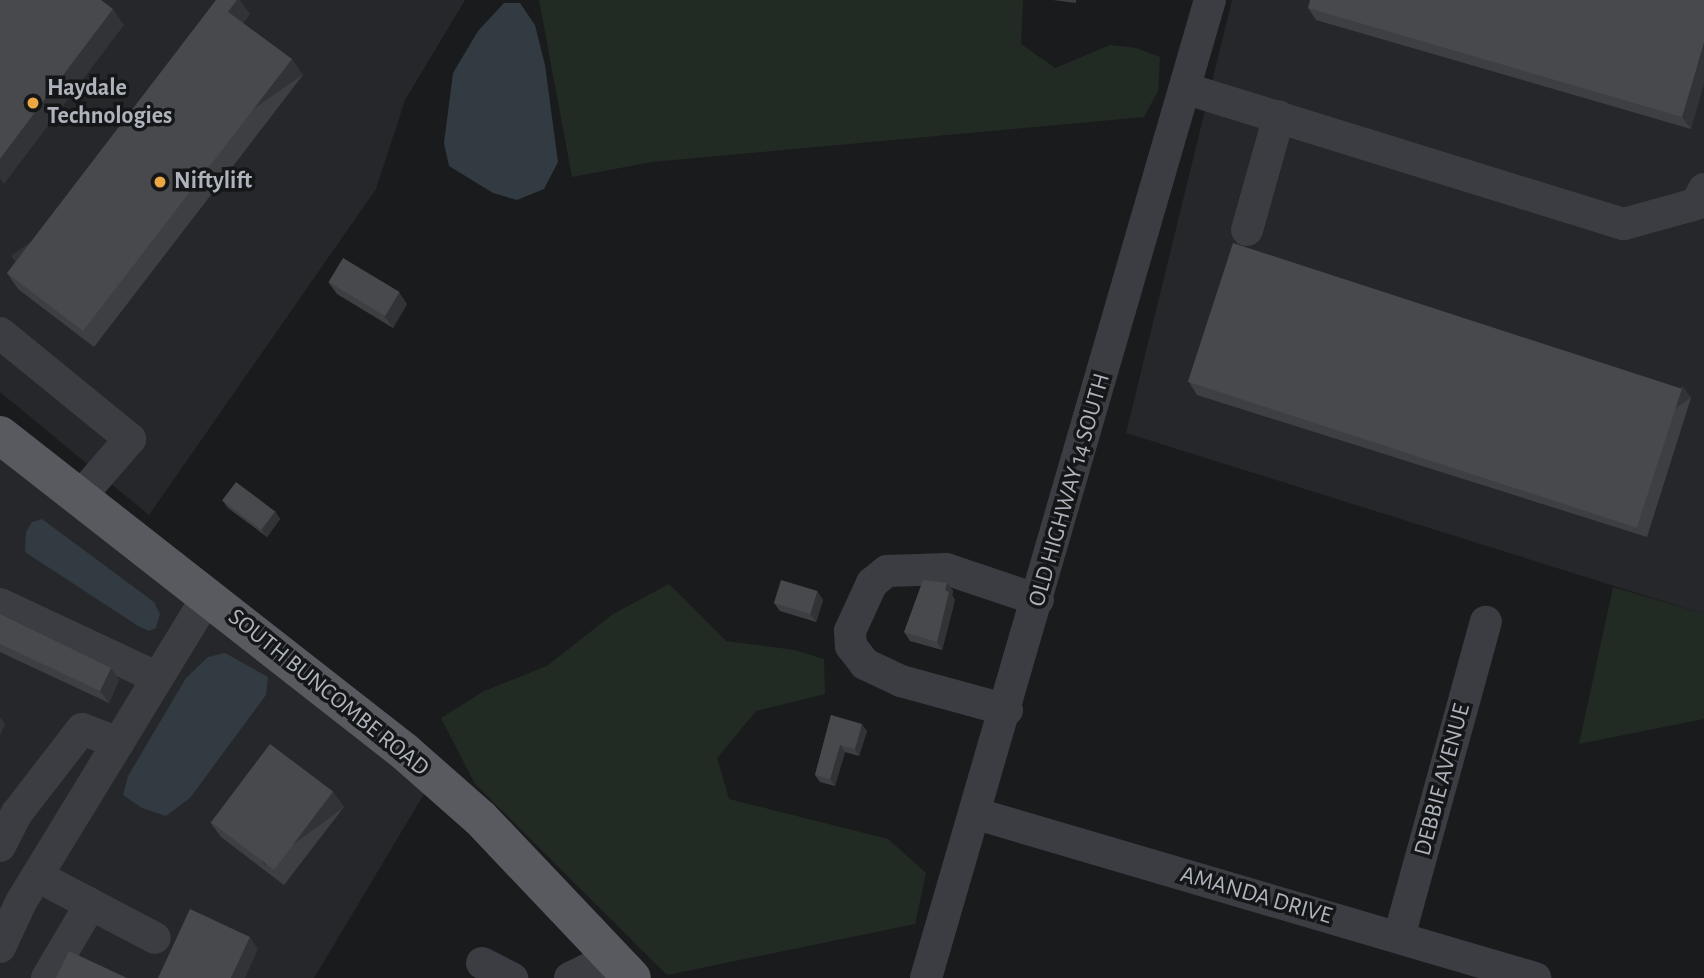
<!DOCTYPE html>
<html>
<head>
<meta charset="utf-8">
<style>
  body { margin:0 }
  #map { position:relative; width:1704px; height:978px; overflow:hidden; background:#1a1b1d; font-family:"Alegreya Sans",sans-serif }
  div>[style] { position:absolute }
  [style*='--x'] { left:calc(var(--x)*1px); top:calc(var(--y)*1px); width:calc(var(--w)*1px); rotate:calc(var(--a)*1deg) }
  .built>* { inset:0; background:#26272a }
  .green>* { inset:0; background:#222b23 }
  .water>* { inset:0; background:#313b41 }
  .minor>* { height:32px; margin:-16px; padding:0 16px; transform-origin:16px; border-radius:16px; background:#3c3d42 }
  .major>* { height:38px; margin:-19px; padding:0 19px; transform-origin:19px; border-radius:19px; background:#585a60 }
  .wall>* { inset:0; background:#3e3f42 }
  .shaded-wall>* { inset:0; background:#323336; transform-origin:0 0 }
  .building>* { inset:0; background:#48494d; transform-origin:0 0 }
  .dots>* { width:19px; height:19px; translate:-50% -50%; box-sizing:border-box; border:4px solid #151618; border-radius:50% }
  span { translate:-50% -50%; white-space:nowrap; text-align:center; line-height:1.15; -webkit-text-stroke:7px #151618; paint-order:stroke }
  .poi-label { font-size:24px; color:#aeb3bc; font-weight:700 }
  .left { translate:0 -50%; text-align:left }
  .street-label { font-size:24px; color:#aeb3bc }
</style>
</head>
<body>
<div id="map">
  <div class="built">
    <div style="clip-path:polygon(0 0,465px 0,405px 100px,376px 189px,149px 515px,0 392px)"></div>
    <div style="clip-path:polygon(1232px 0,1704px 0,1704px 614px,1126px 433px)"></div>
    <div style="clip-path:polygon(0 453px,427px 789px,314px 978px,0 978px)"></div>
  </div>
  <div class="green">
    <div style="clip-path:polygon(539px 0,1023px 0,1021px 44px,1055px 68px,1110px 45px,1136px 48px,1160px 57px,1158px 91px,1144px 117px,652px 162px,572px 177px)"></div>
    <div style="clip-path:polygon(669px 584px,726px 641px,795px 650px,824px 659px,825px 694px,756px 711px,717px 758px,729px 799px,888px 839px,926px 873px,915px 924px,667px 975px,475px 784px,441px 718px,484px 691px,547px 666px,613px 614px)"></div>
    <div style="clip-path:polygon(1613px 587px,1704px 614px,1704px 719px,1579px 744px)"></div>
  </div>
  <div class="water">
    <div style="clip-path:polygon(504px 3px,520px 3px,535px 25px,545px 65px,558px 162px,544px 189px,517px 200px,493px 193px,449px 166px,444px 143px,453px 73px,478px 31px)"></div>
    <div style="clip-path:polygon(42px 519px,154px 602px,160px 614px,156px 628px,149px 631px,138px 626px,25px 552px,26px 532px,32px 522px)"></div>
    <div style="clip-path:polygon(225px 653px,268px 677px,266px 695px,190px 798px,166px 816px,142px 808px,123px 795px,128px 776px,186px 678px,208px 657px)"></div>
  </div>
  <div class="minor">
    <div style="--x:1187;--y:89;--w:457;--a:17.2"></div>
    <div style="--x:1624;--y:224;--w:75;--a:-15.5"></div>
    <div style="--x:1696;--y:204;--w:17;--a:-62"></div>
    <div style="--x:1247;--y:230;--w:118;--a:-74.3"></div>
    <div style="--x:0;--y:333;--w:168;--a:39.2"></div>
    <div style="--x:130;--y:439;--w:77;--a:130.8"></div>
    <div style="--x:0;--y:604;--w:174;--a:25.1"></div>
    <div style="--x:1007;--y:710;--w:110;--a:-164.7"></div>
    <div style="--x:901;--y:681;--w:40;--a:-155"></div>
    <div style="--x:865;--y:664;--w:23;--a:-128"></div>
    <div style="--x:851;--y:646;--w:15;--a:-94"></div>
    <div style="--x:850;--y:631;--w:53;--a:-65.4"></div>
    <div style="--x:872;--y:583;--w:19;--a:-39"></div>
    <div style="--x:887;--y:571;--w:59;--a:-1.9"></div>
    <div style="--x:946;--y:569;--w:97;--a:18.6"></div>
    <div style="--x:977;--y:814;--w:582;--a:16.38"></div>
    <div style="--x:0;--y:846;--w:37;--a:-63"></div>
    <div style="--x:17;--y:813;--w:106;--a:-52.3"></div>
    <div style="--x:82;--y:729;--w:39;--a:21"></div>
    <div style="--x:37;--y:876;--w:133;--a:27.7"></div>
    <div style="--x:1399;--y:937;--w:327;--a:-74.6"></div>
    <div style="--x:0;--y:947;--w:50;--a:-65"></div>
    <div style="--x:21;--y:902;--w:357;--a:-58.6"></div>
    <div style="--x:482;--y:963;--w:34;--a:27"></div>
    <div style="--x:47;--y:978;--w:77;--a:-59.4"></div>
    <div style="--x:86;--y:912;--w:10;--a:-84"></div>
    <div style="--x:570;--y:978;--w:48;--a:-26"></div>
    <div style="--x:926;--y:978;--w:1018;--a:-73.81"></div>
  </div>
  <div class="major">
    <div style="--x:0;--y:435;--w:514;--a:38.05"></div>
    <div style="--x:405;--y:752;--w:101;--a:41.4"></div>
    <div style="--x:481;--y:819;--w:219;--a:46.5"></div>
  </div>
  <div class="wall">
    <div style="clip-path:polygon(1053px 0,1076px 0,1076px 3px)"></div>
    <div style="clip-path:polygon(1704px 0,1691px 129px,1316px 20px,1308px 8px)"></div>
    <div style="clip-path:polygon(250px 14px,243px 23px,303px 75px,94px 347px,18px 289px,7px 273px)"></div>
    <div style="clip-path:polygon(328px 282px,407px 304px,393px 328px,337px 294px)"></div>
    <div style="clip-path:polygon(1189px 382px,1691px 398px,1647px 537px,1197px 395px)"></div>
    <div style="clip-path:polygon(222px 500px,275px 511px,280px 519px,267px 537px,228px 508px)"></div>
    <div style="clip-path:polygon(947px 583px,953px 591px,952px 595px,955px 600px,942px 650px,910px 641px,904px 632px)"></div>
    <div style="clip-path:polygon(817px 591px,823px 600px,816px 622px,780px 611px,774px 603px)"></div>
    <div style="clip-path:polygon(0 614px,111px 668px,119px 680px,109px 703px,0 652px)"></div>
    <div style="clip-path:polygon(831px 715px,867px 731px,859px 756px,845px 752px,835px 786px,820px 782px,815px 775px)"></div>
    <div style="clip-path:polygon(333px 792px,344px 807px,284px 885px,221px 837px,210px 822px)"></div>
  </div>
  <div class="shaded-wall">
    <div style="clip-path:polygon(237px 0,240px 0,250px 14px,240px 27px,228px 12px)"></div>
    <div style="clip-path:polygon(113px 9px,124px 25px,4px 184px,0 178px,0 159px)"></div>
    <div style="clip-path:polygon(1704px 43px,1704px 84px,1691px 129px,1682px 117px)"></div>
    <div style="left:292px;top:59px;width:19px;height:343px;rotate:55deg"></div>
    <div style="clip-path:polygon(399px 292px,407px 304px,393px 328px,384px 316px)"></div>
    <div style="left:1683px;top:386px;width:14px;height:146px;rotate:56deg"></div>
    <div style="clip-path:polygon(275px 511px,280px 519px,267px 537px,261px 529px)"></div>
    <div style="clip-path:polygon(947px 583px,953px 591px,952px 595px,955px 600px,942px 650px,937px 642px,945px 590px)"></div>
    <div style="clip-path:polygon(817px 591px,823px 600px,816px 622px,810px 614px)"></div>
    <div style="clip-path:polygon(111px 668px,119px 680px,109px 703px,100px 691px)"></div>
    <div style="clip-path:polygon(0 717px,5px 724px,0 736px)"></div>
    <div style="clip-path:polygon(862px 724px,867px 731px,859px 756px,855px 749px)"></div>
    <div style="clip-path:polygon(840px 745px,845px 752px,835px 786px,830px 779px)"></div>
    <div style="left:333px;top:792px;width:19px;height:98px;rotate:54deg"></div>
    <div style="clip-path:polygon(250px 937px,258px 949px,245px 978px,231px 978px)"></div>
  </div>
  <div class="building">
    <div style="clip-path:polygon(0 0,101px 0,113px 9px,0 159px)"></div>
    <div style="clip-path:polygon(216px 0,237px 0,228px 12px,292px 59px,83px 331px,7px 273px)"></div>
    <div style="clip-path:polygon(1310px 0,1704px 0,1704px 43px,1682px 117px,1308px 8px)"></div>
    <div style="left:1233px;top:243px;width:472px;height:146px;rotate:18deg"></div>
    <div style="left:343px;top:258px;width:66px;height:28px;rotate:31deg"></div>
    <div style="left:236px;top:482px;width:49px;height:23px;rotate:37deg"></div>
    <div style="left:781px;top:580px;width:38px;height:24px;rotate:17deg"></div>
    <div style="clip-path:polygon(923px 580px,947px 583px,945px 590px,949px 592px,937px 642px,904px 632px)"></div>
    <div style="clip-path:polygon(0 614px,111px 668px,100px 691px,0 644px)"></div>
    <div style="clip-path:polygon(831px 715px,862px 724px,855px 749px,840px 745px,830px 779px,815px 775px)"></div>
    <div style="left:270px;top:744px;width:79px;height:98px;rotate:37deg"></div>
    <div style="clip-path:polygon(190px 909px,250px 937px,231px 978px,158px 978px)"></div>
    <div style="clip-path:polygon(69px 951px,127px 978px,56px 978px)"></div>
  </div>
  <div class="dots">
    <div style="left:33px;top:103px;background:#eca744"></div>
    <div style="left:160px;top:182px;background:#eca744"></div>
  </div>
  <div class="poi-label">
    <span class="left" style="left:47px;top:103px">Haydale<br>Technologies</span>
    <span class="left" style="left:174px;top:182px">Niftylift</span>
  </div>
  <div class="street-label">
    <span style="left:1070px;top:490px;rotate:-74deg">OLD HIGHWAY 14 SOUTH</span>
    <span style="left:328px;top:693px;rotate:39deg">SOUTH BUNCOMBE ROAD</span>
    <span style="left:1443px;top:780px;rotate:-75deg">DEBBIE AVENUE</span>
    <span style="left:1256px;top:896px;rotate:16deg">AMANDA DRIVE</span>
  </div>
</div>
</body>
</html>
